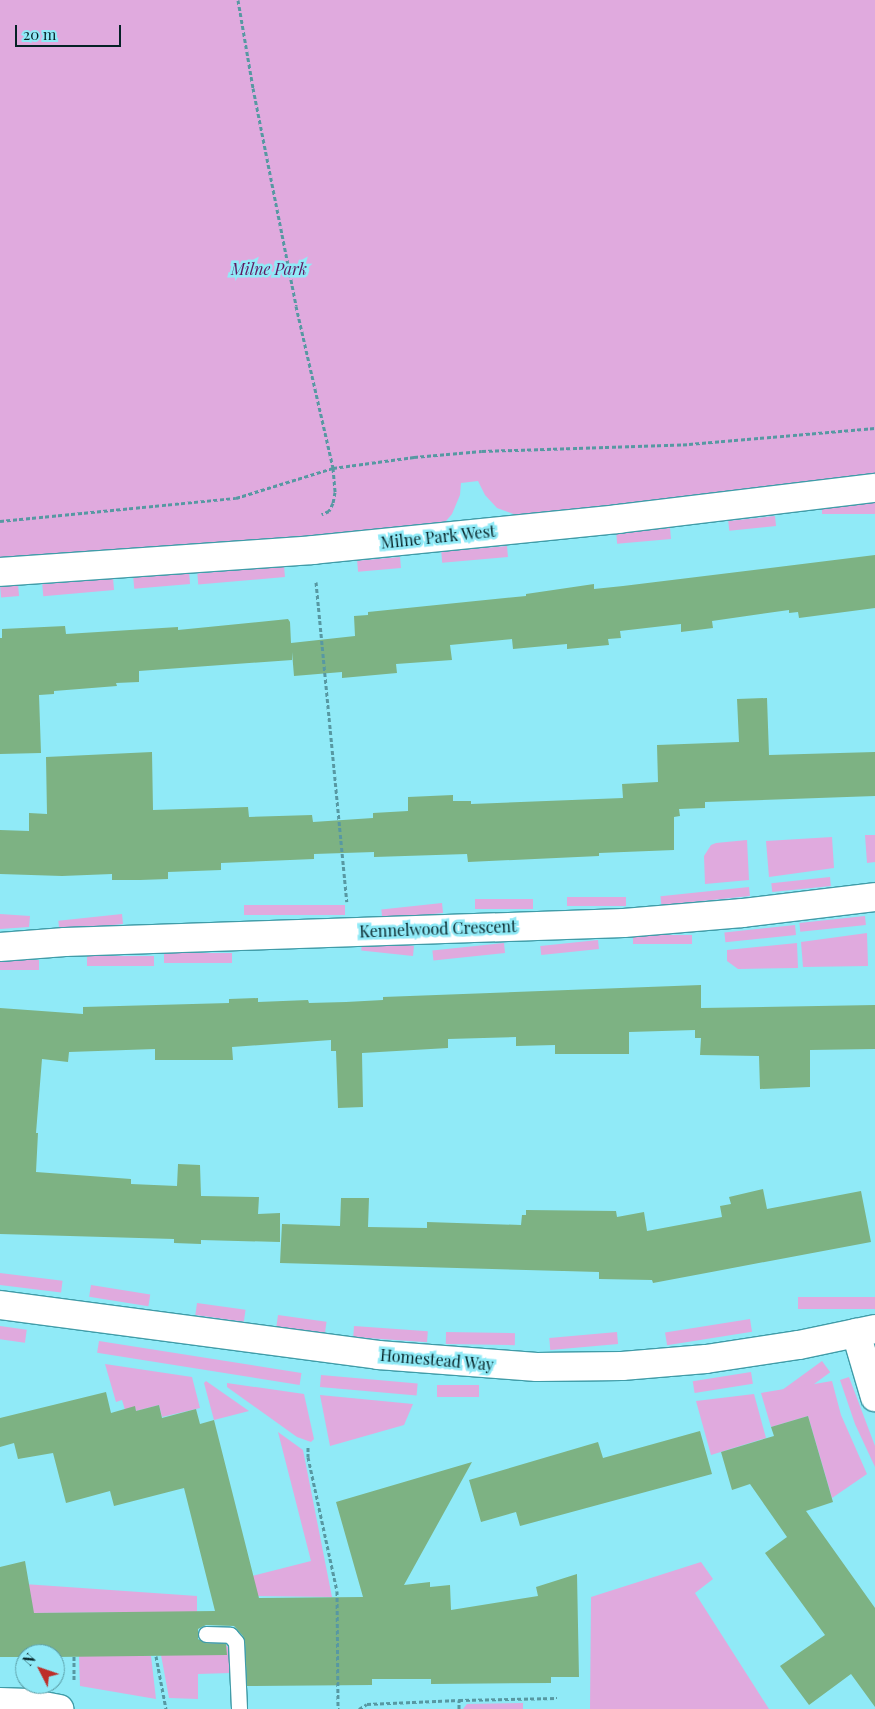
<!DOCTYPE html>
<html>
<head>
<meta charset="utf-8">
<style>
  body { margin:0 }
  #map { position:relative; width:875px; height:1709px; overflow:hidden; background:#90eaf7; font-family:"Playfair Display",serif }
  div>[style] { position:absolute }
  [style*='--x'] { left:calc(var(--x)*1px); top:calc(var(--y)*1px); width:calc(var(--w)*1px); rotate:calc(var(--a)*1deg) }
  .green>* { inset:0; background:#e0aade; transform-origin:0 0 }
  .building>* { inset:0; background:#7db283 }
  .path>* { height:3px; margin-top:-1.5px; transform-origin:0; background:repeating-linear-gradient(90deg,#5798a2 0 4px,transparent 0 6.5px) }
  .roads { filter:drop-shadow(1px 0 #409ca8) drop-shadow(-1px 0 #409ca8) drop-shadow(0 1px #409ca8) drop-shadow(0 -1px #409ca8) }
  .service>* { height:15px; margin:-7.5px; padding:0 7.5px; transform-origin:7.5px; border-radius:7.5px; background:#fff }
  .minor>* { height:28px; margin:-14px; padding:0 14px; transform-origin:14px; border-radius:14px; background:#fff }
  span { translate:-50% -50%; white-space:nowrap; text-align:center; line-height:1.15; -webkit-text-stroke:5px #90eaf7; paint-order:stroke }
  .park-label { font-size:16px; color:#5f1860; font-style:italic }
  .street-label { font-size:16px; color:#052226 }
  .north { position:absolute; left:15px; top:1644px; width:50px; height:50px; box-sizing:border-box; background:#90eaf7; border:1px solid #589aa3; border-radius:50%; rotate:311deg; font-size:14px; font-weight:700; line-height:20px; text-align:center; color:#052226 }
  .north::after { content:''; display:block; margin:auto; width:18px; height:22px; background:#bd2f29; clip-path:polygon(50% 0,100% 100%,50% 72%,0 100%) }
  .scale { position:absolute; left:15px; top:25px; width:106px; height:22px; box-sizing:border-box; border:2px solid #052226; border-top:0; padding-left:6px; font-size:15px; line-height:18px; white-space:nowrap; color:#052226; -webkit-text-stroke:4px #90eaf7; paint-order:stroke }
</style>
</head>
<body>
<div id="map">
  <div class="green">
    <div style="clip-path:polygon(0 0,875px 0,875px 475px,519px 516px,497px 508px,485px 495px,478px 481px,461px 483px,460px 495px,452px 514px,446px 521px,437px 525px,149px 549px,0 558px)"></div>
    <div style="left:875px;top:503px;width:11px;height:53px;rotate:90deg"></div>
    <div style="left:775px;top:516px;width:10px;height:47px;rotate:84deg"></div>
    <div style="left:670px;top:528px;width:11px;height:54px;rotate:85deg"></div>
    <div style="left:507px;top:546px;width:11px;height:66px;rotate:85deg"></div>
    <div style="left:400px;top:557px;width:11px;height:43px;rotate:85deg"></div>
    <div style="left:284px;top:566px;width:11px;height:87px;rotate:85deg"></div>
    <div style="left:189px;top:572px;width:12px;height:56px;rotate:85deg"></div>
    <div style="left:113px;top:578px;width:12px;height:71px;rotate:85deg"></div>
    <div style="left:18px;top:584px;width:12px;height:18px;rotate:85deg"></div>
    <div style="clip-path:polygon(865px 835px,875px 835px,875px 862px,867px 863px)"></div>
    <div style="clip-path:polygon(832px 837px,834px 868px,769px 877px,766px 841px)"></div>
    <div style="clip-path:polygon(747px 840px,749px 880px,705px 884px,704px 856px,711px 845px,716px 843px)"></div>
    <div style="left:830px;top:877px;width:9px;height:59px;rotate:84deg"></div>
    <div style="left:749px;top:887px;width:9px;height:89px;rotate:84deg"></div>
    <div style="left:626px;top:897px;width:9px;height:59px;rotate:90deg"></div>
    <div style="left:533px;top:899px;width:10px;height:58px;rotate:90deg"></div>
    <div style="left:442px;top:903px;width:10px;height:61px;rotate:84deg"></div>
    <div style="left:345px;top:905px;width:10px;height:101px;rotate:90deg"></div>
    <div style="clip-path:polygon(0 914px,30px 916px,29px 927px,0 929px)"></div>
    <div style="left:122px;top:914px;width:10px;height:64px;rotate:84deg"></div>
    <div style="left:865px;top:916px;width:9px;height:66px;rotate:84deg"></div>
    <div style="left:795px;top:925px;width:10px;height:71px;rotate:84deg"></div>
    <div style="clip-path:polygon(867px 933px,868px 966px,803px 967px,801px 942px)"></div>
    <div style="left:692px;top:935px;width:9px;height:59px;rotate:90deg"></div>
    <div style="left:598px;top:940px;width:9px;height:58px;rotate:84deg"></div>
    <div style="left:504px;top:943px;width:10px;height:72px;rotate:84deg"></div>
    <div style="clip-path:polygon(797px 943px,798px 968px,738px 969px,727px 961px,727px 950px)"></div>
    <div style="left:414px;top:946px;width:10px;height:52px;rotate:96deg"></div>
    <div style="left:232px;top:953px;width:10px;height:68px;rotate:90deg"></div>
    <div style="left:154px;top:956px;width:10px;height:67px;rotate:90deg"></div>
    <div style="left:39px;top:960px;width:10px;height:39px;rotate:90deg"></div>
    <div style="left:0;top:1273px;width:63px;height:12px;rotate:7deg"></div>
    <div style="left:91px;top:1285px;width:60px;height:12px;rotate:9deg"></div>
    <div style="left:875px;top:1297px;width:12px;height:77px;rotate:90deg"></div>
    <div style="left:197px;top:1303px;width:49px;height:12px;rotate:8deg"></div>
    <div style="left:278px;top:1315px;width:49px;height:12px;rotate:8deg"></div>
    <div style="left:750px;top:1319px;width:13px;height:86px;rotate:81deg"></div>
    <div style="left:0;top:1326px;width:27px;height:13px;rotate:8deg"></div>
    <div style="left:354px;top:1326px;width:74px;height:11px;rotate:4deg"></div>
    <div style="left:446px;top:1332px;width:69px;height:12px;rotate:1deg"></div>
    <div style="left:617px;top:1332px;width:12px;height:68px;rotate:85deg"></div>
    <div style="left:99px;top:1341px;width:205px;height:12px;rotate:9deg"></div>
    <div style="left:822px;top:1361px;width:14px;height:62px;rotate:54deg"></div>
    <div style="clip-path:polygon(105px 1364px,192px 1377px,200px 1408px,162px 1417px,159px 1405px,136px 1411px,135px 1407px,125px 1410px,122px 1400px,116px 1402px)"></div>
    <div style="left:751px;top:1372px;width:12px;height:59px;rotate:81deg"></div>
    <div style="left:321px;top:1375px;width:97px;height:12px;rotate:5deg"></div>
    <div style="clip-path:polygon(849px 1377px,875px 1446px,875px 1467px,855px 1424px,840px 1380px)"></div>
    <div style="clip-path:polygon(206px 1381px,249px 1411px,214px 1420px,204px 1383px)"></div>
    <div style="clip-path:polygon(832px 1381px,841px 1415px,867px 1474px,832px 1498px,808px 1416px,771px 1427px,761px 1393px)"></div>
    <div style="clip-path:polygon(227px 1383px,304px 1394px,314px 1439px,311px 1442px,297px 1437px,227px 1387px)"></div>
    <div style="left:437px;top:1385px;width:42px;height:12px"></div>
    <div style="clip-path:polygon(754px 1394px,766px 1438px,711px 1455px,696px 1401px)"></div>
    <div style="clip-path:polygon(320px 1395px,413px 1404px,404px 1425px,330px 1446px)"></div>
    <div style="clip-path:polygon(278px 1432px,303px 1450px,332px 1597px,246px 1596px,209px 1587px,311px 1561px)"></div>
    <div style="clip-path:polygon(701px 1562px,713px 1579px,695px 1593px,769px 1709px,590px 1709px,591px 1597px)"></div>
    <div style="clip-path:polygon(24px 1584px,197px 1596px,197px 1612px,25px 1613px)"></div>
    <div style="clip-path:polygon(224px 1643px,229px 1648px,230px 1673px,198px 1674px,198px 1699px,169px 1698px,161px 1655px,198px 1644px)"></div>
    <div style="clip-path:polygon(79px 1656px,151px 1656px,156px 1699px,80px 1686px)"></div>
    <div style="clip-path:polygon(523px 1703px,523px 1709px,463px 1709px,467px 1704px)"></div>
  </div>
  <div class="building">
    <div style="clip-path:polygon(875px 555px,875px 608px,799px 618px,798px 612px,789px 613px,789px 610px,712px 621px,713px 628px,681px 632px,681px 624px,620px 631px,621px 638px,608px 639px,609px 645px,567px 649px,567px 644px,513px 649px,512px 639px,450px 645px,452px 660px,396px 664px,397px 673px,342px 678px,342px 672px,294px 676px,292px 652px,292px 660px,139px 671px,139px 682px,116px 683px,117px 686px,54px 691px,54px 694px,39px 695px,41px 753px,0 754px,0 638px,2px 638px,2px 629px,65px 626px,66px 634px,178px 627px,178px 630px,288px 619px,290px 622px,291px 643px,355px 636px,354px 616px,368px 615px,368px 612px,526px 596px,526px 594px,594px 584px,594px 589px,623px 586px)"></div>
    <div style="clip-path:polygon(767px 698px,769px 755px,875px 752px,875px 796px,705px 802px,705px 808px,679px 809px,680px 816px,674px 817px,674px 850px,599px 853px,599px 856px,468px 862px,467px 854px,374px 857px,374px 852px,314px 854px,314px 859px,221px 863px,221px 870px,168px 872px,168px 879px,140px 880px,112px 880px,112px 874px,62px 876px,0 874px,0 830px,29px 831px,29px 813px,47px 814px,46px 757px,152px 752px,153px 810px,248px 807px,249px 817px,312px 815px,313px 822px,373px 818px,373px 813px,408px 811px,408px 797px,453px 795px,453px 801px,471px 801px,471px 804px,623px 798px,622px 784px,658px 782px,657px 745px,739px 742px,737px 699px)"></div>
    <div style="clip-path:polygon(701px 985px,701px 1008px,875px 1005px,875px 1049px,810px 1050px,810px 1087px,760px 1089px,759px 1056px,700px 1055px,701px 1038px,695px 1038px,695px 1030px,629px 1032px,629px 1054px,555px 1054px,555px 1045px,516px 1046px,516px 1037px,448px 1039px,448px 1048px,362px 1053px,363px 1107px,338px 1108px,336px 1051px,331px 1051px,331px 1040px,232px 1047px,233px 1060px,155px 1060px,155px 1049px,69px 1052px,68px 1062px,42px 1059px,36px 1133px,38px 1133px,36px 1172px,131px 1179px,131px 1184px,177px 1186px,178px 1164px,200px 1165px,201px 1196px,259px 1197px,258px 1214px,280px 1213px,280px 1242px,201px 1240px,201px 1244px,174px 1243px,174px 1239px,0 1234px,0 1008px,83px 1014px,83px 1007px,229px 1003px,229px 999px,258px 998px,258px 1002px,308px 1000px,309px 1003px,346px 1002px,383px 1000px,383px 997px)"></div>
    <div style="clip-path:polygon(763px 1189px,767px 1209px,861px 1191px,871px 1242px,653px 1283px,652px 1280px,599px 1279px,599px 1272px,280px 1263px,282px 1224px,340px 1226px,341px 1198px,369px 1198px,368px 1227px,427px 1228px,427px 1222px,521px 1225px,522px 1215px,526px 1215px,526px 1210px,616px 1211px,617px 1217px,644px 1212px,647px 1231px,722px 1217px,720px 1206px,731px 1204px,729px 1197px)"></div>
    <div style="clip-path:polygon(106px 1392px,111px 1413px,135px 1406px,136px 1411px,159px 1405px,162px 1418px,196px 1409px,200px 1424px,214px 1420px,259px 1598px,363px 1597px,336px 1502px,472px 1462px,404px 1585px,430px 1582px,430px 1587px,450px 1585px,451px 1610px,538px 1596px,536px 1587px,577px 1574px,579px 1677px,551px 1677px,551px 1683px,431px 1684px,431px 1679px,372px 1679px,372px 1685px,247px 1686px,245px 1642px,243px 1636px,234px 1626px,206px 1625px,198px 1629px,198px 1639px,205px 1643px,226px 1644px,227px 1655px,55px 1657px,55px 1654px,25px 1654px,25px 1657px,0 1657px,0 1567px,25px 1561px,34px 1613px,215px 1611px,184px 1488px,114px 1506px,110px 1491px,66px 1503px,53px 1453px,18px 1459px,14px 1443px,0 1447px,0 1418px)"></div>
    <div style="clip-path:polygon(808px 1416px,833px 1502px,806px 1511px,875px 1608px,875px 1707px,851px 1674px,809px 1705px,780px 1666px,825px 1635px,765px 1553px,787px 1537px,750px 1484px,732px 1490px,721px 1452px,774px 1436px,771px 1427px)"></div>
    <div style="clip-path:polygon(700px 1431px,712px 1474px,520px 1526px,516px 1512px,481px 1522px,469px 1480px,598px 1442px,603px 1458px)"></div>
  </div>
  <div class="path">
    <div style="--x:238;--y:0;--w:89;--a:80.3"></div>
    <div style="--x:253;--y:88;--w:222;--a:78.8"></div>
    <div style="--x:296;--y:306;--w:166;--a:77.1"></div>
    <div style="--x:333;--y:468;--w:24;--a:85"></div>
    <div style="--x:335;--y:492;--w:11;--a:100"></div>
    <div style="--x:333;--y:503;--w:9;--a:117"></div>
    <div style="--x:329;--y:511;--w:8;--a:157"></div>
    <div style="--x:0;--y:521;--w:237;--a:-5.6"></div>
    <div style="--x:236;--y:498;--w:102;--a:-17.2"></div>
    <div style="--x:333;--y:468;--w:82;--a:-7.7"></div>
    <div style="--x:414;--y:457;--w:68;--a:-5"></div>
    <div style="--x:482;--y:451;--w:207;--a:-1.9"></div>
    <div style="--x:689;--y:444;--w:187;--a:-4.9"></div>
    <div style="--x:316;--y:582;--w:321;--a:84.5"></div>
    <div style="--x:308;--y:1447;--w:10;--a:90"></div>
    <div style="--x:308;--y:1457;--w:137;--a:77.8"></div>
    <div style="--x:337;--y:1591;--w:118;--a:89.5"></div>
    <div style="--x:74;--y:1656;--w:24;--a:90"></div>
    <div style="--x:156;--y:1656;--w:54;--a:79.3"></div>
    <div style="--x:359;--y:1709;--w:9;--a:-32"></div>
    <div style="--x:367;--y:1704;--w:92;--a:-2.5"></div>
    <div style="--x:459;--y:1709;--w:9;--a:-90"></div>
    <div style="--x:459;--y:1700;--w:98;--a:-1.2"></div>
  </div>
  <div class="roads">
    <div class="service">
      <div style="--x:206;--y:1634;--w:24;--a:2"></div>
      <div style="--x:230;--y:1635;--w:9;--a:49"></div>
      <div style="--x:236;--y:1642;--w:67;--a:87.4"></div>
    </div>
    <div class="minor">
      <div style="--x:0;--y:572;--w:314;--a:-4"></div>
      <div style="--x:313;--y:550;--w:307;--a:-5.8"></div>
      <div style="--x:618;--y:519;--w:259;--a:-6.9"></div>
      <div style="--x:0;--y:947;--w:65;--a:-4.4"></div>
      <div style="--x:65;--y:942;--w:559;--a:-1.95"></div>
      <div style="--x:624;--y:923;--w:119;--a:-4.8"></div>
      <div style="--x:743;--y:913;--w:133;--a:-6.9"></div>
      <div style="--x:0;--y:1305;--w:381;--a:7.5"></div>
      <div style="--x:378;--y:1355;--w:159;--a:4.3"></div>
      <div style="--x:537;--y:1367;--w:85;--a:-0.7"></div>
      <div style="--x:622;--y:1366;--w:84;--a:-4.8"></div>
      <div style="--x:706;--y:1359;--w:94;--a:-8.6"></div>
      <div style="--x:799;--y:1345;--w:78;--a:-11.9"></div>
      <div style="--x:856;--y:1333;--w:67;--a:73.5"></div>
      <div style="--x:0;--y:1702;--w:28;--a:2"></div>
      <div style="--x:28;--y:1703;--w:32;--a:11"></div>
    </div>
  </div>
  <div class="park-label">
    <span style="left:269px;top:269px">Milne Park</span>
  </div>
  <div class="street-label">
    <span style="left:438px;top:537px;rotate:-6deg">Milne Park West</span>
    <span style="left:438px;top:929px;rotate:-2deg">Kennelwood Crescent</span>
    <span style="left:437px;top:1360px;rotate:5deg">Homestead Way</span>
  </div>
  <div class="north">N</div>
  <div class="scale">20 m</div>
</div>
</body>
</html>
